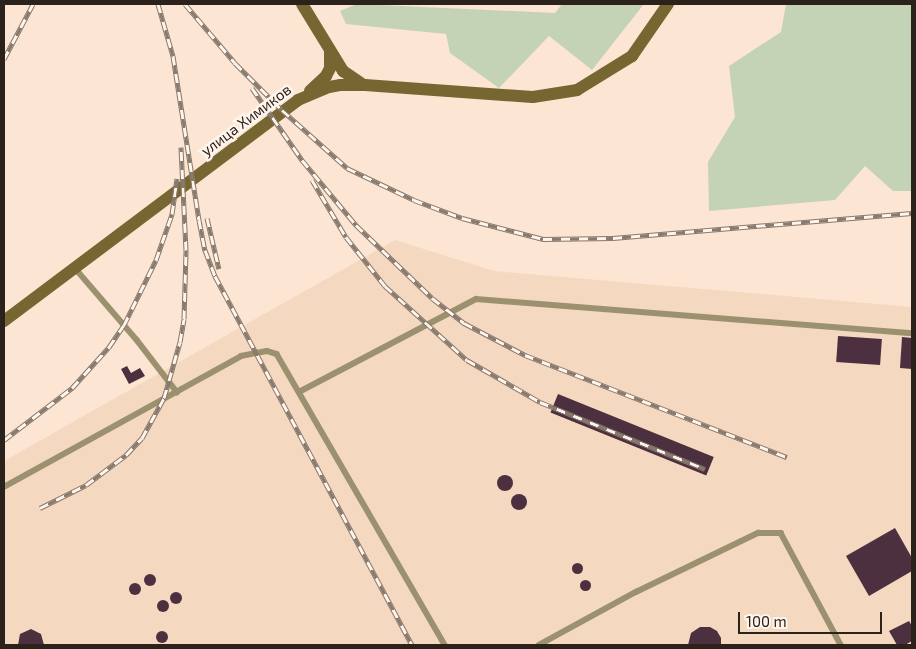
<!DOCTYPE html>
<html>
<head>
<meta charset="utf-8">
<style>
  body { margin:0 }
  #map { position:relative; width:916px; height:649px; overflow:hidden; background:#fce5d2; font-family:"Exo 2",sans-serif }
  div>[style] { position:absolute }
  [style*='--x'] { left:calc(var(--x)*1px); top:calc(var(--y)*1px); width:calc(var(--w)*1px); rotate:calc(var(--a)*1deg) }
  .built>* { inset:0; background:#f5d8c0 }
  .green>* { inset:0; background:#c4d3b6 }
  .building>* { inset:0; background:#4d3040; transform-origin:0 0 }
  .round { border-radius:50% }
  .lane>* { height:5.5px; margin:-2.75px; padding:0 2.75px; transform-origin:2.75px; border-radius:2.75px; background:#9b916f }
  .secondary>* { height:12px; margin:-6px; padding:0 6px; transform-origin:6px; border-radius:6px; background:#766631 }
  .rail>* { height:5px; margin-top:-2.5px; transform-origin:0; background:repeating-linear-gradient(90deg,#fff5ed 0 9px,#887a6d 0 18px); box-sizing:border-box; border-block:1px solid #887a6d }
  span { translate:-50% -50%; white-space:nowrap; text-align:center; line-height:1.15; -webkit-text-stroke:5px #fff5ed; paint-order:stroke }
  .street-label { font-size:15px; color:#2a221b }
  .frame { position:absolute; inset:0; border:5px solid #2a221b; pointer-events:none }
  .scale { position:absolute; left:738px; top:612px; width:144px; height:22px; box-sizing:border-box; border:2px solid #2a221b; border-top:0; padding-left:6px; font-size:15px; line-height:18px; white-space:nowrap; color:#2a221b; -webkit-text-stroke:4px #fff5ed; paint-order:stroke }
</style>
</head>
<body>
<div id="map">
  <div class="built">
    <div style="clip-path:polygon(395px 240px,494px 271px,912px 307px,912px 645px,4px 645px,4px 461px)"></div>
  </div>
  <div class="green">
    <div style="clip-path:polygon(357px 4px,555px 13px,562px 4px,644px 4px,592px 70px,549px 36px,499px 88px,450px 53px,446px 34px,346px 24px,340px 11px)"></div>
    <div style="clip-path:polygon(786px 4px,912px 4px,912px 191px,893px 191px,865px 166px,835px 200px,709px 211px,708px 162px,735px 117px,729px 66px,781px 32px)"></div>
  </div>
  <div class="building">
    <div style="left:838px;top:336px;width:44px;height:26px;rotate:4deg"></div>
    <div style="clip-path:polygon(902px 337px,912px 338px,912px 369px,900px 368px)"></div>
    <div style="clip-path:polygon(127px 366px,131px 373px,140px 368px,145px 376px,129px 384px,121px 369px)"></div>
    <div style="left:558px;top:394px;width:168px;height:20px;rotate:22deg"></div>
    <div class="round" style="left:497px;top:475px;width:16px;height:16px"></div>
    <div class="round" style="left:511px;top:494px;width:16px;height:16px"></div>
    <div style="clip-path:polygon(895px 528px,912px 558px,912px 571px,869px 596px,846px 556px)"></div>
    <div class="round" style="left:571.5px;top:562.5px;width:11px;height:11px"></div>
    <div class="round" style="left:144px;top:574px;width:12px;height:12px"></div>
    <div class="round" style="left:579.5px;top:579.5px;width:11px;height:11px"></div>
    <div class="round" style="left:129px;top:583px;width:12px;height:12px"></div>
    <div class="round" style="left:170px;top:592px;width:12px;height:12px"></div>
    <div class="round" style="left:157px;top:600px;width:12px;height:12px"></div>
    <div style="clip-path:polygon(909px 621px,912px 626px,912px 641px,905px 645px,897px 645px,889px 631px)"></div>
    <div style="clip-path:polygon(700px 627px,710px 627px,717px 631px,721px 638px,721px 645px,688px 645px,691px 633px)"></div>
    <div style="clip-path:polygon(31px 629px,41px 634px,44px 645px,18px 645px,20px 634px)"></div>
    <div class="round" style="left:156px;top:631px;width:12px;height:12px"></div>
  </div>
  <div class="lane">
    <div style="--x:75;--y:268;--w:95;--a:49.3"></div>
    <div style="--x:137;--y:340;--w:66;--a:52.4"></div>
    <div style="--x:299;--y:392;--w:200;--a:-27.7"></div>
    <div style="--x:476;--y:299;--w:437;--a:4.5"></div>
    <div style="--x:4;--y:487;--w:271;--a:-28.9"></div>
    <div style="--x:241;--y:356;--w:26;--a:-11"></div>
    <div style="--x:267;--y:351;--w:10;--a:17"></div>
    <div style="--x:277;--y:354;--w:336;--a:60"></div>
    <div style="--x:539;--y:645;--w:111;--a:-28.7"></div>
    <div style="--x:636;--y:592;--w:136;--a:-25.8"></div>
    <div style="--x:758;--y:533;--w:23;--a:0"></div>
    <div style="--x:781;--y:533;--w:127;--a:61.8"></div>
  </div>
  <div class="secondary">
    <div style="--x:302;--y:4;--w:79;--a:58.5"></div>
    <div style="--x:343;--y:71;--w:23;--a:34"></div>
    <div style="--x:310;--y:91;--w:22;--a:-43"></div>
    <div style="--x:326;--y:76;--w:9;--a:-63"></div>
    <div style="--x:330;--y:68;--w:16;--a:-90"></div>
    <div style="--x:4;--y:321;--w:368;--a:-36.9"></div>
    <div style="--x:298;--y:100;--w:34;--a:-23"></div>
    <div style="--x:329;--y:87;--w:11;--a:-10"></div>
    <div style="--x:340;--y:85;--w:25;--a:0"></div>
    <div style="--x:365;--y:85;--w:168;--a:4.1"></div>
    <div style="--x:533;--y:97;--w:45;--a:-9"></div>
    <div style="--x:577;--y:90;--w:65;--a:-31.7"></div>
    <div style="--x:632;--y:56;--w:63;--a:-55.3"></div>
  </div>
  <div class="rail">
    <div style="--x:158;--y:4;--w:54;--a:73.9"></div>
    <div style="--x:173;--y:56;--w:166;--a:81"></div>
    <div style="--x:199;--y:220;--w:31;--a:79"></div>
    <div style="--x:205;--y:250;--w:28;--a:69"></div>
    <div style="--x:215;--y:276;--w:418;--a:61.9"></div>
    <div style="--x:185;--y:4;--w:77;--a:49.7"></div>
    <div style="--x:235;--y:63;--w:66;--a:45"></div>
    <div style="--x:282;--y:110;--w:87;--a:41.7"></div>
    <div style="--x:347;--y:168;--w:74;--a:25.5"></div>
    <div style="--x:414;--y:200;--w:51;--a:20.6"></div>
    <div style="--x:462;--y:218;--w:84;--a:14.5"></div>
    <div style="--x:543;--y:239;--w:70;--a:-0.8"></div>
    <div style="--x:613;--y:238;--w:300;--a:-4.8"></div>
    <div style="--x:4;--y:59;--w:62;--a:-62.2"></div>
    <div style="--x:252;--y:88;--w:88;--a:55.2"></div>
    <div style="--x:302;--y:160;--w:85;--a:50.3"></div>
    <div style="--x:356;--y:225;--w:105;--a:43.8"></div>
    <div style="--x:432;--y:298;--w:41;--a:38"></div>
    <div style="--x:464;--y:323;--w:69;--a:27.7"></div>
    <div style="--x:525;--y:355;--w:281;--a:21.3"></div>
    <div style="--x:312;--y:180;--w:66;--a:59.2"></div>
    <div style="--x:346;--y:237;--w:63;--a:51.5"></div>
    <div style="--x:385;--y:286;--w:110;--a:42.1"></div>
    <div style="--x:467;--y:360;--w:84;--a:29.9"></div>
    <div style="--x:540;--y:402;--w:178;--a:22.1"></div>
    <div style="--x:207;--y:218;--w:52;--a:76.8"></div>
    <div style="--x:4;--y:440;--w:86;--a:-37.4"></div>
    <div style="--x:72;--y:388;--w:55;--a:-47.9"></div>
    <div style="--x:109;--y:347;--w:27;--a:-56"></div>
    <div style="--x:124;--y:325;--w:72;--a:-63.8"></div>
    <div style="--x:156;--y:260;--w:49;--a:-70.8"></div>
    <div style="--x:172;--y:214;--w:36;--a:-82"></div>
    <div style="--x:40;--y:508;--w:51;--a:-26.6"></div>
    <div style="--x:86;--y:485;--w:50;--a:-36.9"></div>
    <div style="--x:126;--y:455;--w:23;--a:-47"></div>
    <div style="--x:142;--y:438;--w:46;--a:-61.2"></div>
    <div style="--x:164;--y:398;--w:58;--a:-74.1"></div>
    <div style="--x:180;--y:342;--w:23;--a:-80"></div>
    <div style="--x:184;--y:319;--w:69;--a:-88.3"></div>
    <div style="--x:186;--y:250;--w:103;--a:-92.8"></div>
  </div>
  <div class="street-label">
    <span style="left:246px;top:120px;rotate:-37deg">улица Химиков</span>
  </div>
  <div class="frame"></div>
  <div class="scale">100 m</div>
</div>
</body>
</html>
